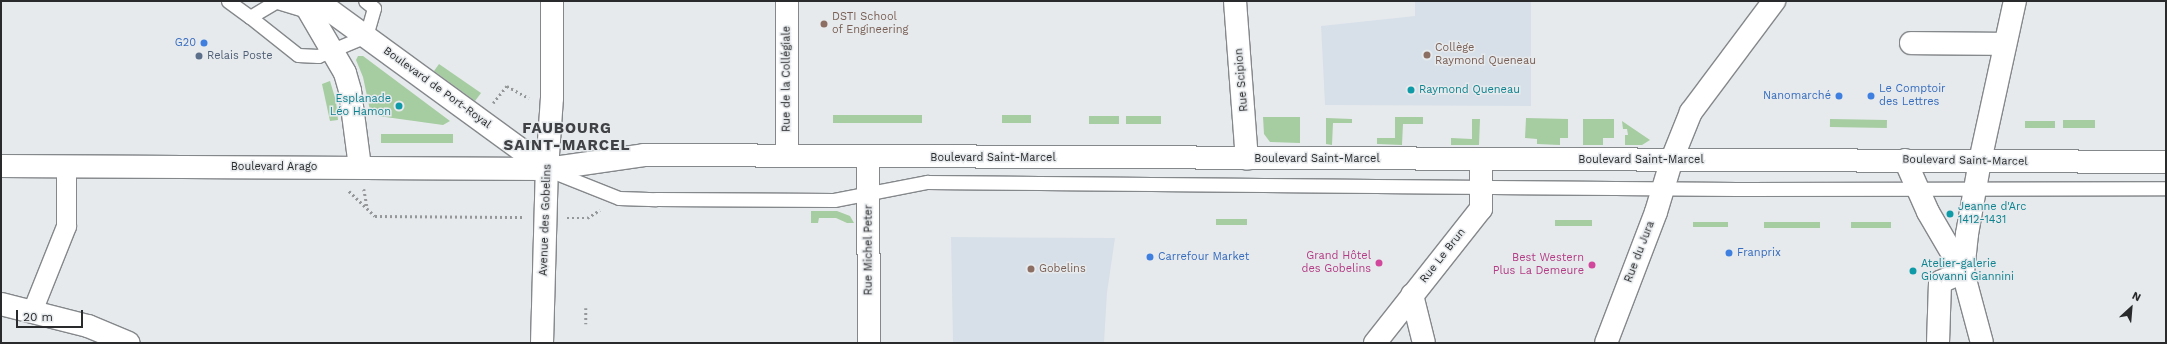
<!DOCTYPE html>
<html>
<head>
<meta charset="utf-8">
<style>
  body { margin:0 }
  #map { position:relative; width:2167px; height:344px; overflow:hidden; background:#e7eaed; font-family:"Work Sans",sans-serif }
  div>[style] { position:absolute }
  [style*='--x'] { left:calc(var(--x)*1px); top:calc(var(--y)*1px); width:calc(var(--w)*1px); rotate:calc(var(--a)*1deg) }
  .built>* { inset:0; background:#d7e0e9 }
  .green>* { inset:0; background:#a6cca1; transform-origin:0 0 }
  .path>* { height:2.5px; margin-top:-1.25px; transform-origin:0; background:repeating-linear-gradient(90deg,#959799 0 2px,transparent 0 5px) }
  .roads { filter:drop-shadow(1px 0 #85888b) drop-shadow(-1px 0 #85888b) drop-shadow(0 1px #85888b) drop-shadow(0 -1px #85888b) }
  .service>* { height:13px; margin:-6.5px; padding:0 6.5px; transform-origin:6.5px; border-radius:6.5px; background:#fff }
  .pedestrian>* { height:19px; margin:-9.5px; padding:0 9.5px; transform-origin:9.5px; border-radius:9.5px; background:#fff }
  .minor>* { height:22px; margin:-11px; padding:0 11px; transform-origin:11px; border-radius:11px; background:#fff }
  .tertiary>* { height:22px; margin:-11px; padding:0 11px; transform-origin:11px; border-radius:11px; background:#fff }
  .secondary>* { height:22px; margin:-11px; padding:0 11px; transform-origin:11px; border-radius:11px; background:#fff }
  .dots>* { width:11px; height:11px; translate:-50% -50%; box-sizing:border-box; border:2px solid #e7eaed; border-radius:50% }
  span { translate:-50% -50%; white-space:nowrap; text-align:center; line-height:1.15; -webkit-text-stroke:3px #e7eaed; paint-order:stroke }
  .education-label { font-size:11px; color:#785e54 }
  .left { translate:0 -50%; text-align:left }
  .shop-label { font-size:11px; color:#366cbe }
  .right { translate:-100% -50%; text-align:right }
  .service-label { font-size:11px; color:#4e5e75 }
  .street-label { font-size:11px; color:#292a2b }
  .culture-label { font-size:11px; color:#0d838f }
  .hotel-label { font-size:11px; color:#b23c85 }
  .district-label { font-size:15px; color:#3f4144; font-weight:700; letter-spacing:1px }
  .frame { position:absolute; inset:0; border:2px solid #292a2b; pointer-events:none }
  .north { position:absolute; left:2111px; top:288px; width:40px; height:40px; -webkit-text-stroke:3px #e7eaed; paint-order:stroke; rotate:26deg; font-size:11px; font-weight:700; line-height:16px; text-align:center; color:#292a2b }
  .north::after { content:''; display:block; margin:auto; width:14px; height:18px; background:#292a2b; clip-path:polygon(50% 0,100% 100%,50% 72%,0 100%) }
  .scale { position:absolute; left:16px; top:310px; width:67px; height:18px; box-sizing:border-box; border:2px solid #292a2b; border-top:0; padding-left:5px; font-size:12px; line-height:14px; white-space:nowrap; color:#292a2b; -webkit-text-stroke:3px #e7eaed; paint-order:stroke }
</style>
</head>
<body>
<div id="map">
  <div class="built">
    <div style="clip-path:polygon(1415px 1px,1531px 1px,1531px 106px,1325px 105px,1321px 26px,1415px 16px)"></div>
    <div style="clip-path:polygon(951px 237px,1115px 238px,1107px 293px,1104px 343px,953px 343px)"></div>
  </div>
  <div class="green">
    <div style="clip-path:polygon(358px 56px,363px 56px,450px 121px,443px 125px,371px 115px,363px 77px,356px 60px)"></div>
    <div style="clip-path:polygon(439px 64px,481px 93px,475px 101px,434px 71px)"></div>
    <div style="clip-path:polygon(330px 81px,336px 101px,338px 120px,330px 121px,322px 84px)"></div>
    <div style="left:833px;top:115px;width:89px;height:8px"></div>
    <div style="left:1031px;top:115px;width:8px;height:29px;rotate:90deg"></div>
    <div style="left:1089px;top:116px;width:30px;height:8px"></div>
    <div style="left:1126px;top:116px;width:35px;height:8px"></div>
    <div style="clip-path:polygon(1263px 117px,1300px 117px,1300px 143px,1270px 142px,1264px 134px)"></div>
    <div style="clip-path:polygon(1395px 117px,1423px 117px,1423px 124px,1403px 124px,1402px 145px,1377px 144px,1377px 138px,1395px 138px)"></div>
    <div style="clip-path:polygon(1326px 118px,1352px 119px,1352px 123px,1333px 123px,1332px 145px,1326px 144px)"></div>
    <div style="clip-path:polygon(1526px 118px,1568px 119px,1568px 138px,1560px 138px,1560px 145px,1537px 144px,1537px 139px,1525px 138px)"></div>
    <div style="clip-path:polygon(1472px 119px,1480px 119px,1479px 145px,1451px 145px,1451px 138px,1472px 139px)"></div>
    <div style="clip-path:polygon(1583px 119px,1614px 119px,1614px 138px,1603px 138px,1603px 145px,1583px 145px)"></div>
    <div style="left:1830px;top:119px;width:57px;height:8px;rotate:1deg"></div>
    <div style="left:2095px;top:120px;width:8px;height:32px;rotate:90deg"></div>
    <div style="clip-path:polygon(1622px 121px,1650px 140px,1642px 145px,1625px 145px,1625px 135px,1628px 135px,1627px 129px,1623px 129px)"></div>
    <div style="left:2025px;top:121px;width:30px;height:7px"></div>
    <div style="left:453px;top:134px;width:9px;height:72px;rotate:90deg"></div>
    <div style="clip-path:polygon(811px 211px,837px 211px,850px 216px,854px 223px,847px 223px,836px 218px,819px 218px,818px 223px,811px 223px)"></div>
    <div style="left:1216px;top:219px;width:31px;height:6px"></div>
    <div style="left:1555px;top:220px;width:37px;height:6px"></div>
    <div style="left:1693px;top:222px;width:35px;height:5px"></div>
    <div style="left:1764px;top:222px;width:56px;height:6px"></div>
    <div style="left:1851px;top:222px;width:40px;height:6px"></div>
  </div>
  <div class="path">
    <div style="--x:493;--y:103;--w:22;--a:-51"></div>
    <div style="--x:507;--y:86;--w:25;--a:29"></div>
    <div style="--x:364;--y:189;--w:17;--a:80"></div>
    <div style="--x:349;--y:191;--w:36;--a:44"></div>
    <div style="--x:375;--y:216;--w:149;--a:0.4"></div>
    <div style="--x:567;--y:218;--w:20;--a:0"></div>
    <div style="--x:587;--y:218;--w:15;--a:-32"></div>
    <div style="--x:586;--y:308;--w:16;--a:90"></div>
  </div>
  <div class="roads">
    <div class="service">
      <div style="--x:228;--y:1;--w:27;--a:36"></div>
      <div style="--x:250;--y:17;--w:29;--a:-31"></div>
      <div style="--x:274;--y:1;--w:38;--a:17"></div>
      <div style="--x:250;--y:17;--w:61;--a:38.4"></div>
      <div style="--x:298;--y:55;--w:20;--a:3"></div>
      <div style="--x:318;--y:56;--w:52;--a:-22.6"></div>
      <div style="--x:366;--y:36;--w:29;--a:-74"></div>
      <div style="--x:374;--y:8;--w:11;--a:-142"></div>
      <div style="--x:551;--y:171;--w:73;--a:21.7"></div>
      <div style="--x:619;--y:198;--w:37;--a:2"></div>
      <div style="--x:656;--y:199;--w:178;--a:0.3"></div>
      <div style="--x:834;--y:200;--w:95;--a:-11"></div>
      <div style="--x:927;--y:182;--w:810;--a:0.5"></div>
      <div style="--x:1737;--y:189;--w:429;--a:-0.1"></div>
    </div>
    <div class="pedestrian">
      <div style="--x:32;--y:311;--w:92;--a:-68.2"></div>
      <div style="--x:66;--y:226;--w:60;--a:-90"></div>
    </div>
    <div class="minor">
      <div style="--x:787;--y:1;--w:155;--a:90"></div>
      <div style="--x:1235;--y:1;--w:158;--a:85.7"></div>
      <div style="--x:1911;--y:43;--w:94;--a:0.6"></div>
      <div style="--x:868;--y:156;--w:187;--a:89.7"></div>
      <div style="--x:1905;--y:160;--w:57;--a:66.1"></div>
      <div style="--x:1928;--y:212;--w:69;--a:59.7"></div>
      <div style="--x:1963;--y:272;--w:73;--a:75"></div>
      <div style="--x:1963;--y:272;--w:38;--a:-84"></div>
      <div style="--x:1967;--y:234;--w:74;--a:-79.9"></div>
      <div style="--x:1412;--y:295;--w:49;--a:76"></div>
      <div style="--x:1;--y:304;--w:90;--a:14.2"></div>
      <div style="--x:88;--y:326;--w:44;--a:22.5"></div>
      <div style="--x:1375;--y:343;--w:171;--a:-51.7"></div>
      <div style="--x:1481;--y:209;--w:49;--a:-90"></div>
      <div style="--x:1606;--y:343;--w:140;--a:-69.1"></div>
      <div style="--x:1656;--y:212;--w:55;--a:-73.2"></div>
      <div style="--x:1938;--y:343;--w:61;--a:-88.1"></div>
      <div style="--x:1940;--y:282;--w:25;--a:-23"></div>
    </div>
    <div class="tertiary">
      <div style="--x:1672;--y:159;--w:51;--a:-68"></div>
      <div style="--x:1691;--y:112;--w:139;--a:-53.2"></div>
      <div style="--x:1980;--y:161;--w:164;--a:-77.7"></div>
    </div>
    <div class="secondary">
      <div style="--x:303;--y:1;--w:83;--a:59.7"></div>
      <div style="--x:345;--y:73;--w:19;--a:74"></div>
      <div style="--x:350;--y:91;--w:77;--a:82.5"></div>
      <div style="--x:317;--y:1;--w:285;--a:36.1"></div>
      <div style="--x:1;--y:166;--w:546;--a:0.31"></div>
      <div style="--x:547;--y:169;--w:98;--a:-8.2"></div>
      <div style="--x:644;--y:155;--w:1522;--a:0.26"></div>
      <div style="--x:542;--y:343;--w:174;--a:-88.4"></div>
      <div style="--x:547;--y:169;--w:71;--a:-86"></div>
      <div style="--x:552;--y:98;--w:97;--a:-90"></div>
    </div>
  </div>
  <div class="dots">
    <div style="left:824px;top:24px;background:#8d6e63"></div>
    <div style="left:204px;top:43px;background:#3f7fe0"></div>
    <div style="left:1427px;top:55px;background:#8d6e63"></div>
    <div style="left:199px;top:56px;background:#5c6f8a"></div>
    <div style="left:1411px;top:90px;background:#0f9aa8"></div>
    <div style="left:1839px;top:96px;background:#3f7fe0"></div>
    <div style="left:1871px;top:96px;background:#3f7fe0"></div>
    <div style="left:399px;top:106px;background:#0f9aa8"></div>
    <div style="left:1950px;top:214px;background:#0f9aa8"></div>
    <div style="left:1729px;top:253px;background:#3f7fe0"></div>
    <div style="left:1150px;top:257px;background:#3f7fe0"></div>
    <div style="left:1379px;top:263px;background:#d1479c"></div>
    <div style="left:1592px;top:265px;background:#d1479c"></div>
    <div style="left:1031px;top:269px;background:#8d6e63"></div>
    <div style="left:1913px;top:271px;background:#0f9aa8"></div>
  </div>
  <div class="education-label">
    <span class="left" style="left:832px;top:24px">DSTI School<br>of Engineering</span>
    <span class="left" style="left:1435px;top:55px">Collège<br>Raymond Queneau</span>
    <span class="left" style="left:1039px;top:269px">Gobelins</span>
  </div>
  <div class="shop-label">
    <span class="right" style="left:196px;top:43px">G20</span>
    <span class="left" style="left:1879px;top:96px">Le Comptoir<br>des Lettres</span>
    <span class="right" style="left:1831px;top:96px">Nanomarché</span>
    <span class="left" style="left:1737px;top:253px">Franprix</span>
    <span class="left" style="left:1158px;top:257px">Carrefour Market</span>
  </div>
  <div class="service-label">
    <span class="left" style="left:207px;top:56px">Relais Poste</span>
  </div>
  <div class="street-label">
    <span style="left:787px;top:79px;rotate:-90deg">Rue de la Collégiale</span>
    <span style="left:1242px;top:80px;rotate:-95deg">Rue Scipion</span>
    <span style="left:437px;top:88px;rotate:36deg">Boulevard de Port-Royal</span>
    <span style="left:993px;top:158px">Boulevard Saint-Marcel</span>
    <span style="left:1317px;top:159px">Boulevard Saint-Marcel</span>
    <span style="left:1641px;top:160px">Boulevard Saint-Marcel</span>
    <span style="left:1965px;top:161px;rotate:1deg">Boulevard Saint-Marcel</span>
    <span style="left:274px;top:167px">Boulevard Arago</span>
    <span style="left:546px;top:220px;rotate:-88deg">Avenue des Gobelins</span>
    <span style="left:869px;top:250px;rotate:-90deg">Rue Michel Peter</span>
    <span style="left:1640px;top:252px;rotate:-69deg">Rue du Jura</span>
    <span style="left:1443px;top:256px;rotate:-52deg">Rue Le Brun</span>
  </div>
  <div class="culture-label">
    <span class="left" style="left:1419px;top:90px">Raymond Queneau</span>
    <span class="right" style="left:391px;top:106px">Esplanade<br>Léo Hamon</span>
    <span class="left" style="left:1958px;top:214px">Jeanne d'Arc<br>1412-1431</span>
    <span class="left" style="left:1921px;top:271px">Atelier-galerie<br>Giovanni Giannini</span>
  </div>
  <div class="hotel-label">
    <span class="right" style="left:1371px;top:263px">Grand Hôtel<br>des Gobelins</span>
    <span class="right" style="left:1584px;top:265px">Best Western<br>Plus La Demeure</span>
  </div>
  <div class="district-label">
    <span style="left:567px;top:137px">FAUBOURG<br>SAINT-MARCEL</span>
  </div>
  <div class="frame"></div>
  <div class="north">N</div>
  <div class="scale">20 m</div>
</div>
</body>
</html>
